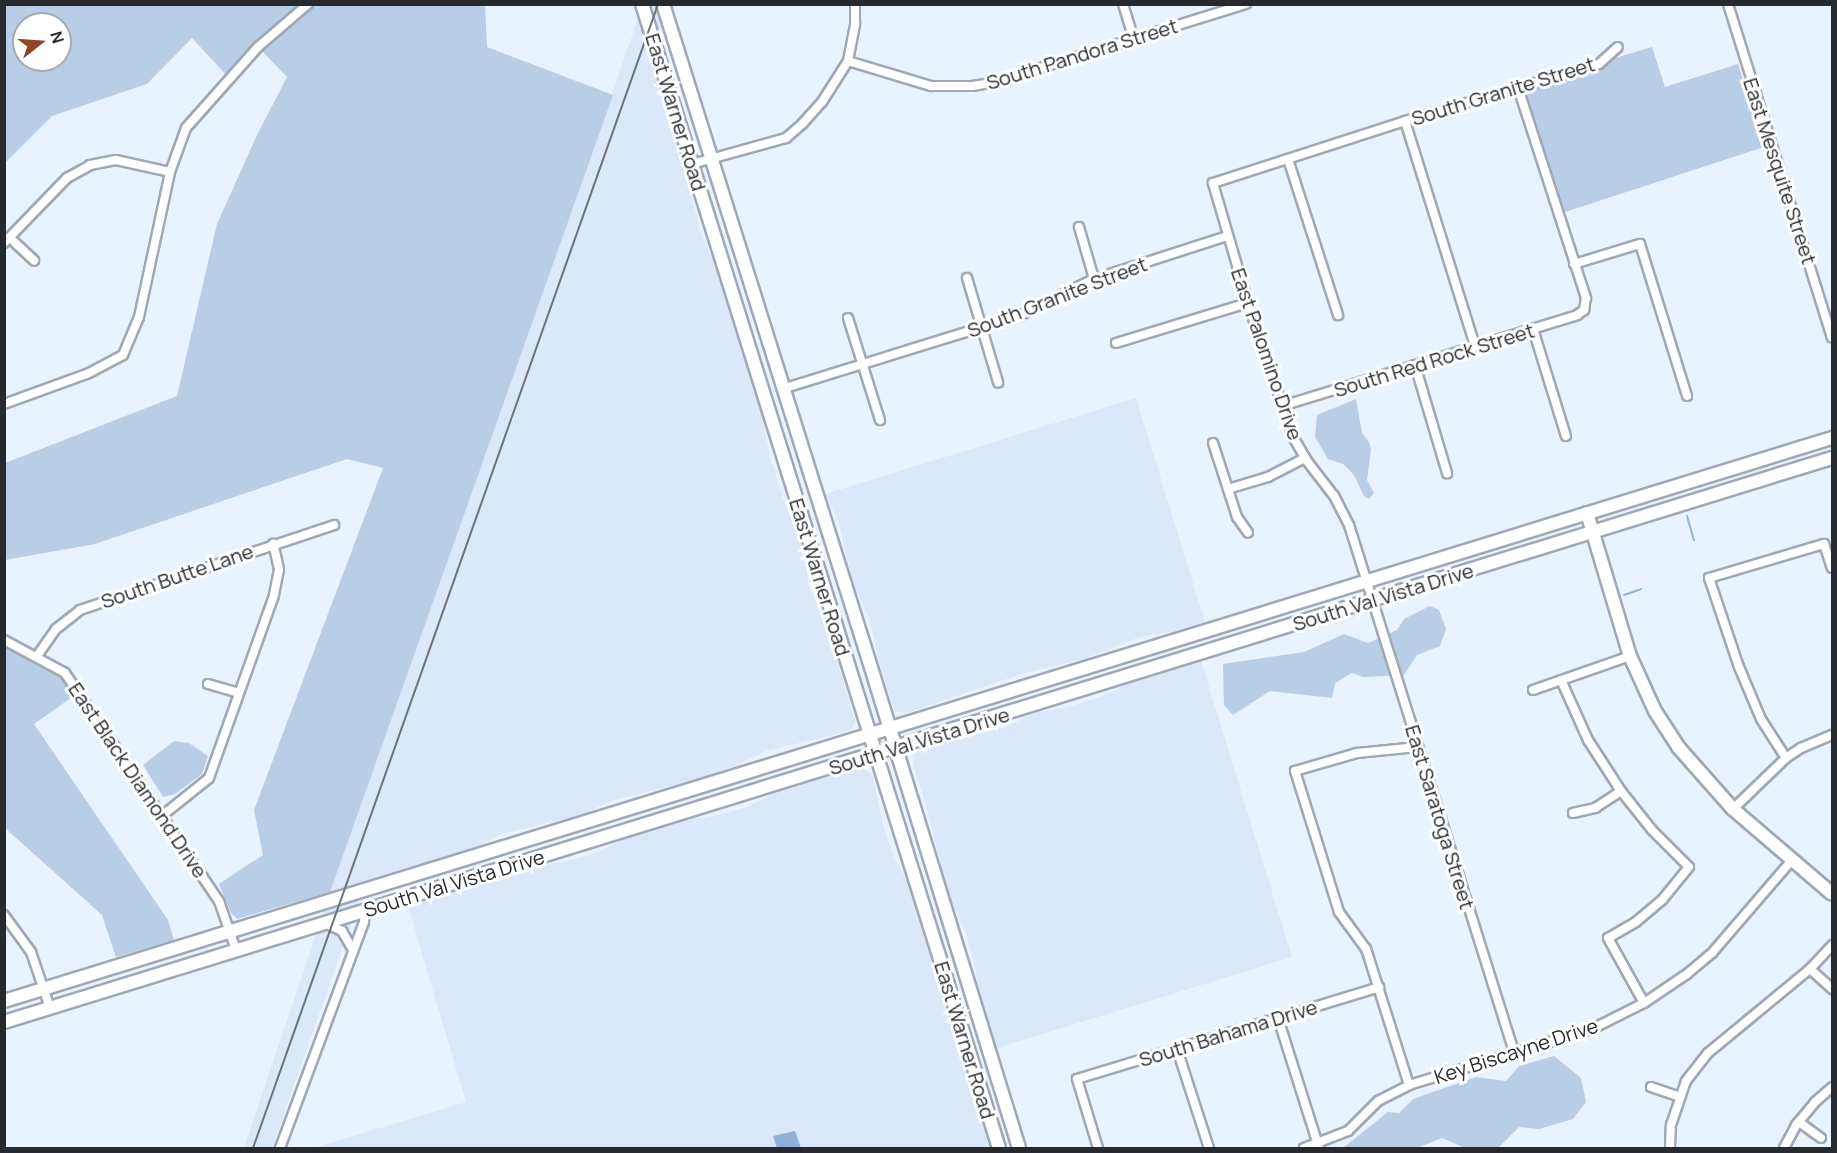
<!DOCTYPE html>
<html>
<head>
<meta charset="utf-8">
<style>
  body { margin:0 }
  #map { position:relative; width:1837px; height:1153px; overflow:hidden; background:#e9f3ff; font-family:Manrope,sans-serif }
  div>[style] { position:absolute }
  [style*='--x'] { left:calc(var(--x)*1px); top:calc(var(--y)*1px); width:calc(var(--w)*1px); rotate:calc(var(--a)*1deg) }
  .built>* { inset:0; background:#dae8fa }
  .green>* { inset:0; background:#b8cde6 }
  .water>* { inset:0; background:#90b2da }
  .stream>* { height:2px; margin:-1px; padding:0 1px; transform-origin:1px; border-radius:1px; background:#90b2da }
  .roads { filter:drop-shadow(2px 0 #9fa8b3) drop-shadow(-2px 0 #9fa8b3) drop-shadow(0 2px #9fa8b3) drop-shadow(0 -2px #9fa8b3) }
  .street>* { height:8px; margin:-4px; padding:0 4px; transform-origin:4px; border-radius:4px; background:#fff }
  .secondary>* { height:12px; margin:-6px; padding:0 6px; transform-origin:6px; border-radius:6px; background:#fff }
  .rail>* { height:2px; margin:-1px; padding:0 1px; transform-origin:1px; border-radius:1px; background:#6c7279 }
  span { translate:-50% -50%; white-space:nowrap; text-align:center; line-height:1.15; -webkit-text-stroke:6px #fff; paint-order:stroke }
  .street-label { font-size:20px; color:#262a2e }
  .frame { position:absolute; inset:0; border:6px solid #262a2e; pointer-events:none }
  .north { position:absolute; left:12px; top:12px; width:60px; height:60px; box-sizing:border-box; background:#fff; border:2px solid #a8aaab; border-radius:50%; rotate:73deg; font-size:16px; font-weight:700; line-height:24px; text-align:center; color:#262a2e }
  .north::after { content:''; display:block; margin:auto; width:21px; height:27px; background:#8f4727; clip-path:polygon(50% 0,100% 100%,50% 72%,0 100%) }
</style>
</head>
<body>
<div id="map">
  <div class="built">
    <div style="clip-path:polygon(643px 5px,671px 5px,650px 58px,685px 168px,701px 234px,716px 267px,762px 414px,770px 457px,784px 501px,802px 544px,809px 585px,831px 641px,855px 720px,852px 728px,845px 732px,766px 751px,737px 765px,698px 779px,611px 801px,579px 816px,503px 833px,477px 847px,366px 881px,272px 1148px,244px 1148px,330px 892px)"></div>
    <div style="clip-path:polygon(1136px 398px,1205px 622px,1172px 632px,1140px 637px,1084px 659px,1025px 673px,906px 713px,895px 711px,884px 680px,868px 615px,854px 586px,838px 521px,825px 494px)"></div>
    <div style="clip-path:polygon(1201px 661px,1292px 957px,997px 1048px,978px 990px,974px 962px,965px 930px,950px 898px,942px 872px,930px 819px,913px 763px,914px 754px,939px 743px,1003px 728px,1034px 713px,1068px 707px,1100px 697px,1130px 683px)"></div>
    <div style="clip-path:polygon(861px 767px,872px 774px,883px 825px,893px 854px,906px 879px,990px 1148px,314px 1148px,466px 1102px,408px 906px,536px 867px,568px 861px,596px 853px,622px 840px,687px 820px,718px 815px,747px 807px,775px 793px)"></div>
  </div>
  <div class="green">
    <div style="clip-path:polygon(evenodd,5px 5px,485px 5px,487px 47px,613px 95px,330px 892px,237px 919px,231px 913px,219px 884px,263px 855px,254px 810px,383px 468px,347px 459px,95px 544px,5px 560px,5px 463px,177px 396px,217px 224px,257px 135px,287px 77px,258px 47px,230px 79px,192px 38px,147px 84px,52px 116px,5px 163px,5px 5px,24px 24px,60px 24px,60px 60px,24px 60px,24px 24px)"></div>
    <div style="clip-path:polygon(1652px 47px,1665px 87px,1738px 64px,1764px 147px,1559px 214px,1518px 87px)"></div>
    <div style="clip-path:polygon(1356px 399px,1362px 433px,1369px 442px,1371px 450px,1367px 480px,1374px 493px,1369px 499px,1364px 496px,1354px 475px,1343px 464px,1328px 459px,1315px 437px,1317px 415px)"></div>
    <div style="clip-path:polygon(1430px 606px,1439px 610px,1446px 629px,1440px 646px,1417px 655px,1404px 675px,1363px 677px,1352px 673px,1335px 683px,1332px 698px,1270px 691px,1233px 715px,1224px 705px,1223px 664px,1304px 652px,1344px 634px,1368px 643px,1397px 630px,1404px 619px)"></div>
    <div style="clip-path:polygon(5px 640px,65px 673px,78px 693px,34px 724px,168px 920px,174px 940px,116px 957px,102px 915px,5px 828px)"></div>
    <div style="clip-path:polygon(174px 741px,189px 743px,208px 756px,202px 774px,175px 794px,163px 797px,143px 765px)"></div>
    <div style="clip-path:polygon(1554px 1056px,1581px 1078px,1586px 1102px,1573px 1119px,1539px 1129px,1519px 1127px,1498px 1148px,1465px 1148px,1442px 1138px,1417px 1148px,1343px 1148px,1388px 1112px,1399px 1113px,1413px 1099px,1476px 1077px,1506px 1081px,1519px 1066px)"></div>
  </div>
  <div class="water">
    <div style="clip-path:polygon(795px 1131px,801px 1148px,777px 1148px,773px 1136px)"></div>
  </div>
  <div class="stream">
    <div style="--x:1687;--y:516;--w:25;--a:74"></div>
    <div style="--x:1624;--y:595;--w:18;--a:-19"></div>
  </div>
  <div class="roads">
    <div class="street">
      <div style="--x:1123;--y:4;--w:37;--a:73"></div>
      <div style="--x:1728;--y:4;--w:349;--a:72.7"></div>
      <div style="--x:848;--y:61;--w:87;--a:16.8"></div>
      <div style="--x:931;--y:86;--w:41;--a:0"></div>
      <div style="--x:972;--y:86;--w:20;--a:-9"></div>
      <div style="--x:992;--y:83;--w:266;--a:-17.3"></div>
      <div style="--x:1405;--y:121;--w:236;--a:72.7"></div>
      <div style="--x:1288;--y:159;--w:164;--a:72.2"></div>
      <div style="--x:692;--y:164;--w:98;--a:-15.5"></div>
      <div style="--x:786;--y:138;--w:23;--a:-41"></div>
      <div style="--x:803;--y:123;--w:28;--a:-48"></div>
      <div style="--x:822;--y:102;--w:49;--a:-57.6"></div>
      <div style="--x:848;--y:61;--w:38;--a:-79"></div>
      <div style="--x:855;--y:24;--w:20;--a:-90"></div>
      <div style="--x:1079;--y:227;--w:54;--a:73.9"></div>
      <div style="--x:10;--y:238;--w:33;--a:43"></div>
      <div style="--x:4;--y:243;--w:91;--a:-45.9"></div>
      <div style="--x:67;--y:178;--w:26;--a:-29"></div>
      <div style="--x:90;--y:165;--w:26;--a:-11"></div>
      <div style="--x:116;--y:160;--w:55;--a:12.5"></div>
      <div style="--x:1574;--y:264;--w:69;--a:-16.9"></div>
      <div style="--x:1640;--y:244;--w:159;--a:72.8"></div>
      <div style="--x:967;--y:278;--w:109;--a:73.4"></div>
      <div style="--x:848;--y:318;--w:107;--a:72.6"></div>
      <div style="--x:1533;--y:329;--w:112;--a:72.9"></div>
      <div style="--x:1116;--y:343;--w:138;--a:-16.9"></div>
      <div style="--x:1415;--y:365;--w:113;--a:73.5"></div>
      <div style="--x:782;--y:389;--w:250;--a:-17.2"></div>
      <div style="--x:1021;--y:315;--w:81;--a:-26.3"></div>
      <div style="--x:1094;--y:279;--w:140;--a:-17.9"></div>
      <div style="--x:4;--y:404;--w:90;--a:-20"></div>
      <div style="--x:89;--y:373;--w:38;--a:-28"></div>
      <div style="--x:123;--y:355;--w:41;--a:-67.2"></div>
      <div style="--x:139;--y:317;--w:148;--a:-77.9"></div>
      <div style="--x:170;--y:172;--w:47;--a:-70"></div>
      <div style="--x:186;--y:128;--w:108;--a:-48.4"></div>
      <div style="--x:258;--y:47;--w:66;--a:-40.7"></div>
      <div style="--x:1282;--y:406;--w:309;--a:-17.1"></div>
      <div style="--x:1577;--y:315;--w:9;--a:-36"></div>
      <div style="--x:1584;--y:310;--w:12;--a:-81"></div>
      <div style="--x:1586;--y:298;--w:222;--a:-107.9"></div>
      <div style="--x:1213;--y:443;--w:78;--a:72"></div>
      <div style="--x:1237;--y:517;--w:19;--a:55"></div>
      <div style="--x:1228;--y:489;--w:42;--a:-16.7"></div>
      <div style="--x:1268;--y:477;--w:42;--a:-27.2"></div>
      <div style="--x:4;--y:640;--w:69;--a:28.4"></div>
      <div style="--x:65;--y:673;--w:275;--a:56"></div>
      <div style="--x:219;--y:901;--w:52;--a:70.9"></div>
      <div style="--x:37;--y:656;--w:33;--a:-55"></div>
      <div style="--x:56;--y:629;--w:31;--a:-38"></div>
      <div style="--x:80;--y:610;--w:268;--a:-18.5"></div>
      <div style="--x:1561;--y:680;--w:66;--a:65.8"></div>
      <div style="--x:1588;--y:740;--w:61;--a:57.1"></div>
      <div style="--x:1621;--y:791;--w:50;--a:51.5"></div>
      <div style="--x:1652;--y:830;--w:52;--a:45"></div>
      <div style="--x:1689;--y:867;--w:43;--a:129.3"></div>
      <div style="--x:1662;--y:900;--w:34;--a:140"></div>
      <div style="--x:1636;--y:922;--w:32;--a:150"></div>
      <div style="--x:1608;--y:938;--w:74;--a:61"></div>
      <div style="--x:208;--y:684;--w:32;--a:16"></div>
      <div style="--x:1533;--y:690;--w:103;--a:-19.3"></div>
      <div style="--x:1786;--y:758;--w:46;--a:-122.7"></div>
      <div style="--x:1761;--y:719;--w:56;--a:-112.9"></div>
      <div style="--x:1739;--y:667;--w:94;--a:-108.6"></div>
      <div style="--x:1709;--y:578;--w:120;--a:-16.5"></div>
      <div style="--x:1824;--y:544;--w:25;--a:72"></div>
      <div style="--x:1733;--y:809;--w:74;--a:-43.9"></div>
      <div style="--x:1786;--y:758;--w:18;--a:-34"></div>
      <div style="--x:1801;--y:748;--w:34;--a:-23"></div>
      <div style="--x:1573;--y:813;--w:23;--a:-13"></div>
      <div style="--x:1595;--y:808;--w:31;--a:-33"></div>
      <div style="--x:163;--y:815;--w:59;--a:-38.8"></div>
      <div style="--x:209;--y:778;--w:194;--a:-70.4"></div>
      <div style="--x:274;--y:595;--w:26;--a:-79"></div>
      <div style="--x:279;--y:569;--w:26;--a:-103"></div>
      <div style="--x:4;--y:915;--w:46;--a:53.9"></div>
      <div style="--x:31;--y:952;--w:59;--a:71.3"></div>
      <div style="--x:325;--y:923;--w:19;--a:25"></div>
      <div style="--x:342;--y:931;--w:22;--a:60"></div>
      <div style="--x:1810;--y:969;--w:30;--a:42"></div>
      <div style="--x:1278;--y:1018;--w:136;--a:72.5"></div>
      <div style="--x:1177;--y:1049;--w:104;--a:72.1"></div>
      <div style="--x:1514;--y:1052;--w:552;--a:-107.38"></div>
      <div style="--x:1349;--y:525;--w:33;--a:-117"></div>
      <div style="--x:1334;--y:496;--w:44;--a:-127.6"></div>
      <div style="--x:1307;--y:461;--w:28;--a:-120"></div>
      <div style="--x:1293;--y:437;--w:141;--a:-108.6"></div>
      <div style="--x:1248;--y:303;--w:125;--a:-106.3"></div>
      <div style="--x:1213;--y:183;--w:202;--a:-17.9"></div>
      <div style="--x:1405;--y:121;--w:202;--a:-16.4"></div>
      <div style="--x:1599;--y:64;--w:25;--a:-42"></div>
      <div style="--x:1409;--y:1085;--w:143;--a:-107.5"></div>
      <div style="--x:1366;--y:949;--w:46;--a:-126.1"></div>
      <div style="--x:1339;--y:912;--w:148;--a:-107.3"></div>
      <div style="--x:1295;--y:771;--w:65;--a:-16.2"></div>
      <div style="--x:1357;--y:753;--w:61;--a:-5.6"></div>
      <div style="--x:1651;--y:1087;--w:31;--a:19"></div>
      <div style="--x:1799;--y:1122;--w:27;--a:36"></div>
      <div style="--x:280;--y:1148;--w:241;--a:-69.6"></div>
      <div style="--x:364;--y:922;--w:12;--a:-85"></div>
      <div style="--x:1098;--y:1148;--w:72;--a:-106.9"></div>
      <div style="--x:1077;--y:1079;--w:316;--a:-16.9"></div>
      <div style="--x:1304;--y:1148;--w:47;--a:-21.1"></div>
      <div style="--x:1348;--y:1131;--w:42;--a:-45"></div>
      <div style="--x:1378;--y:1101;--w:35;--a:-27"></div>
      <div style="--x:1409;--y:1085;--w:191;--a:-17"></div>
      <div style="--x:1592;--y:1029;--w:58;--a:-26.6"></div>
      <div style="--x:1644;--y:1003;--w:52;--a:-34"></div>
      <div style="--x:1687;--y:974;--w:33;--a:-40"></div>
      <div style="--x:1712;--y:953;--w:123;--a:-49.3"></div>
      <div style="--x:1670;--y:1148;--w:23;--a:-88"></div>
      <div style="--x:1671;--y:1125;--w:46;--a:-71.2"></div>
      <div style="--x:1686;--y:1081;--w:36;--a:-52"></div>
      <div style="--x:1708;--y:1053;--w:132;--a:-39.5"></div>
      <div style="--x:1810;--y:969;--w:33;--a:-47"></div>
      <div style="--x:1784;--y:1148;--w:26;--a:-62"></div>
      <div style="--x:1796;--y:1125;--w:30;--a:-50"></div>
      <div style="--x:1815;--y:1102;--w:23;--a:-41"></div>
    </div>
    <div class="secondary">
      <div style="--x:642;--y:4;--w:1198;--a:72.67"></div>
      <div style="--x:663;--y:4;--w:675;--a:72.59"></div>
      <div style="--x:865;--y:648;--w:523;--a:72.88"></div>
      <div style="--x:1587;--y:513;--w:149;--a:73.3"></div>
      <div style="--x:1630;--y:656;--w:60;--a:65.6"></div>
      <div style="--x:1655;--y:711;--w:44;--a:57"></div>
      <div style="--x:1679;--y:748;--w:81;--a:48.5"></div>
      <div style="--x:1733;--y:809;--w:130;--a:40.6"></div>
      <div style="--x:4;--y:1001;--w:1913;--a:-17.12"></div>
      <div style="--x:4;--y:1022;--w:1913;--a:-17.15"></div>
    </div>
  </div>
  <div class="rail">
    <div style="--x:253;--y:1148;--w:1214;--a:-70.5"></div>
  </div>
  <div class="street-label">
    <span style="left:1082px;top:54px;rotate:-17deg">South Pandora Street</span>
    <span style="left:1503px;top:91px;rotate:-17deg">South Granite Street</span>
    <span style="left:676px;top:112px;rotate:73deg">East Warner Road</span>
    <span style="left:1780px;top:171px;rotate:72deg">East Mesquite Street</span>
    <span style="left:1057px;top:297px;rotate:-21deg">South Granite Street</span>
    <span style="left:1267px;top:354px;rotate:71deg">East Palomino Drive</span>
    <span style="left:1434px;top:360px;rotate:-17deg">South Red Rock Street</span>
    <span style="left:177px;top:576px;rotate:-19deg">South Butte Lane</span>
    <span style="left:820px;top:577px;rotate:73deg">East Warner Road</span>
    <span style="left:1383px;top:597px;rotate:-17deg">South Val Vista Drive</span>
    <span style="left:919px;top:741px;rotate:-17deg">South Val Vista Drive</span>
    <span style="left:138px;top:780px;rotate:56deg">East Black Diamond Drive</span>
    <span style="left:1440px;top:817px;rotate:73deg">East Saratoga Street</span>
    <span style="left:454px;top:883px;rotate:-17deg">South Val Vista Drive</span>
    <span style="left:1228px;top:1033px;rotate:-17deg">South Bahama Drive</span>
    <span style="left:965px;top:1040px;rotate:73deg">East Warner Road</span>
    <span style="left:1516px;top:1051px;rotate:-18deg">Key Biscayne Drive</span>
  </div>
  <div class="frame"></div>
  <div class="north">N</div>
</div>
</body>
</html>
